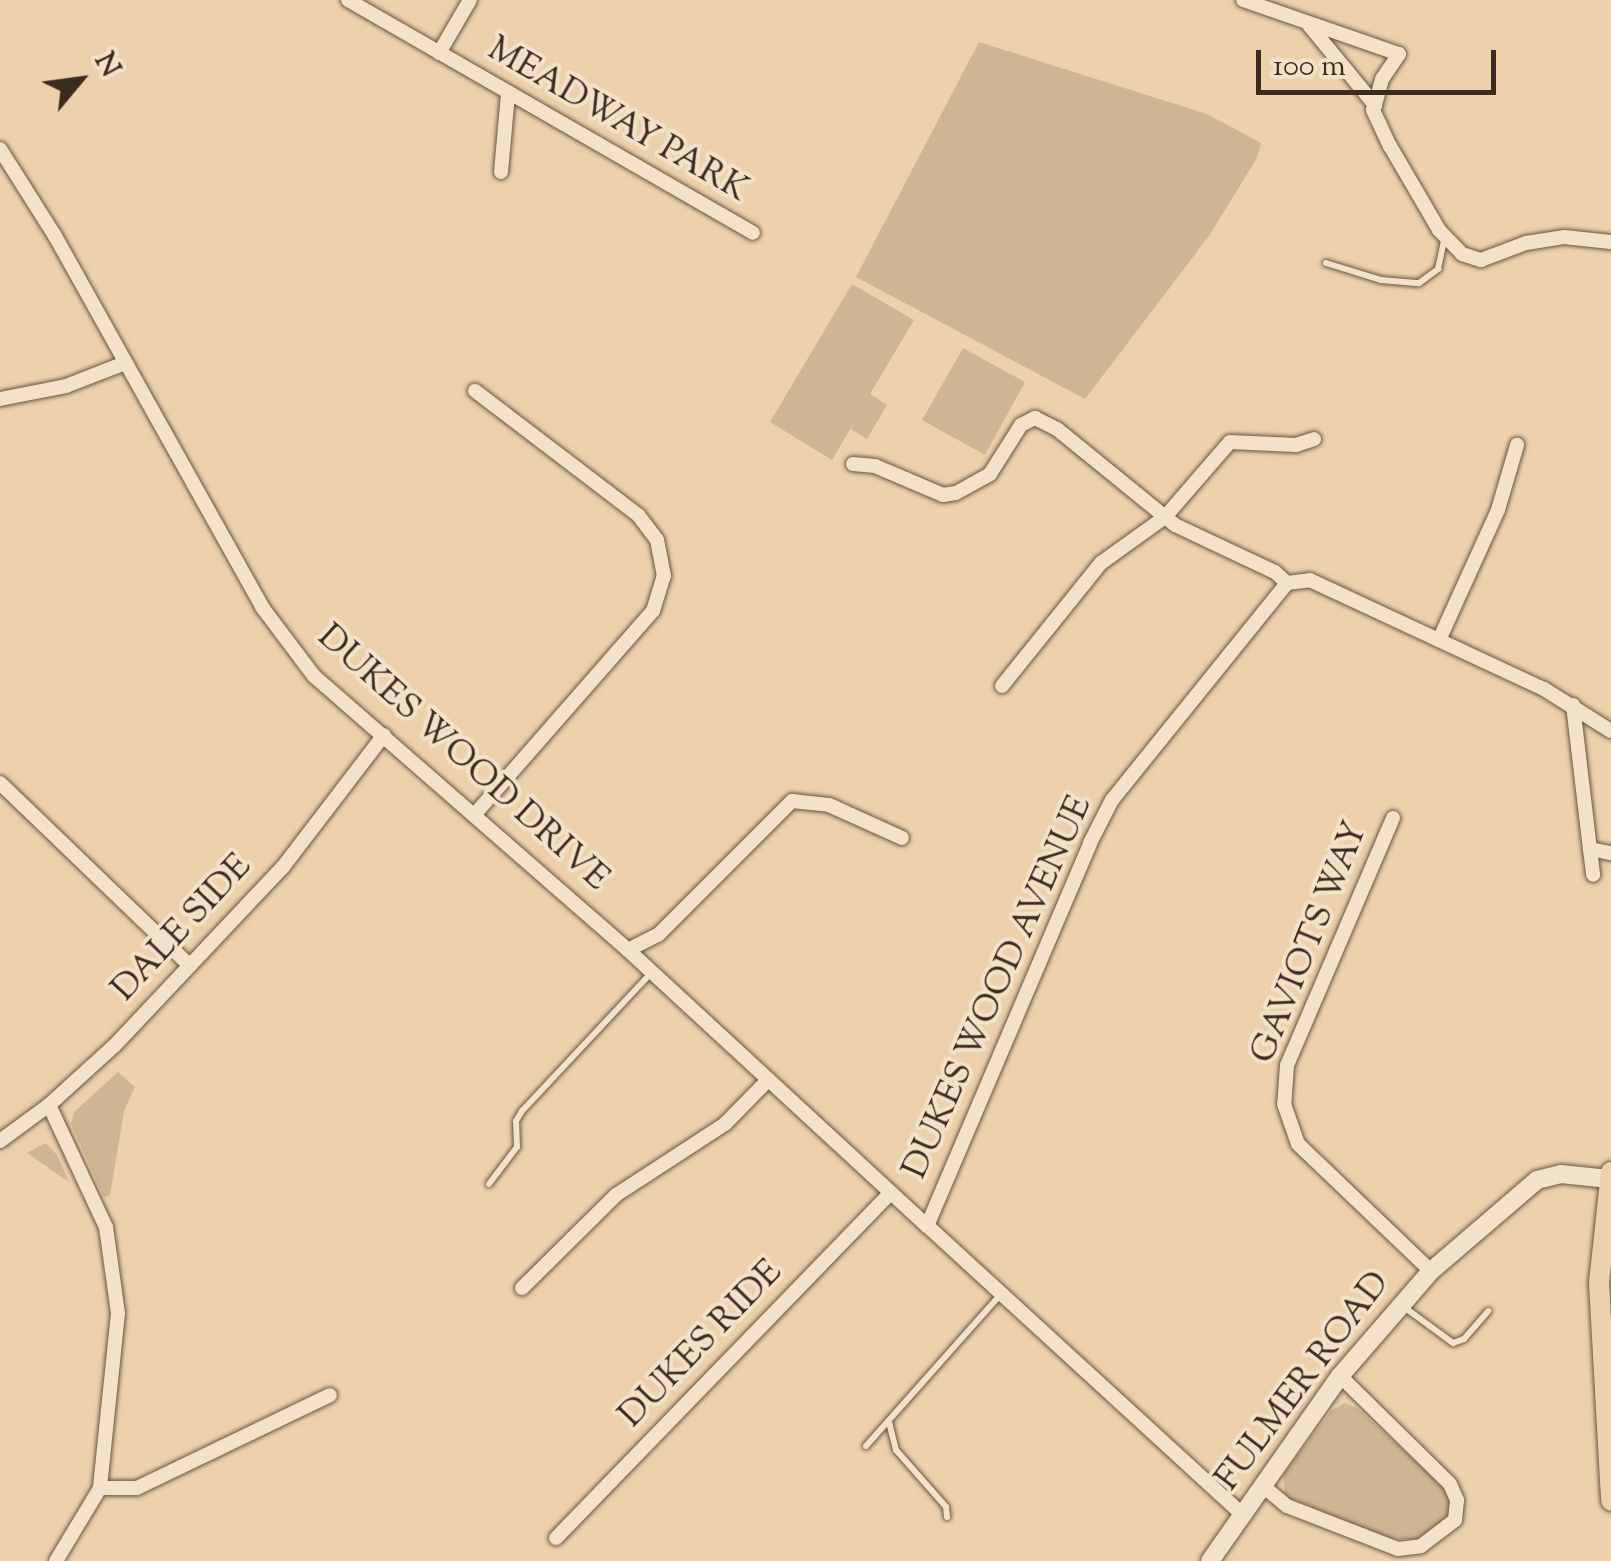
<!DOCTYPE html>
<style>
body{margin:0}
#map{position:relative;width:1611px;height:1561px;overflow:hidden;background:#ecd1ac;font-family:"Sorts Mill Goudy",serif}
div>[style]{position:absolute}
[style*='--x']{left:calc(var(--x)*1px);top:calc(var(--y)*1px);width:calc(var(--w)*1px);rotate:calc(var(--a)*1deg)}
.green>*{inset:0;background:#ceb594}
.roads{filter:drop-shadow(0 0 2px #685543) drop-shadow(0 0 2px #685543)}
.service>*{height:6px;margin:-3px;padding:0 3px;transform-origin:3px;border-radius:3px;background:#f3e1c9}
.minor>*{height:14px;margin:-7px;padding:0 7px;transform-origin:7px;border-radius:7px;background:#f3e1c9}
.tertiary>*{height:18px;margin:-9px;padding:0 9px;transform-origin:9px;border-radius:9px;background:#f3e1c9}
.primary>*{height:20px;margin:-10px;padding:0 10px;transform-origin:10px;border-radius:10px;background:#ecd1ac}
span{translate:-50% -50%;white-space:nowrap;text-align:center;line-height:1.15;-webkit-text-stroke:8px #f3e1c9;paint-order:stroke}
.street-label{font-size:35px;color:#3c2c20}
.north{position:absolute;left:30px;top:30px;width:100px;height:100px;-webkit-text-stroke:8px #f3e1c9;paint-order:stroke;rotate:61deg;font-size:28px;font-weight:700;line-height:40px;text-align:center;color:#3c2c20}
.north::after{content:'';display:block;margin:auto;width:35px;height:45px;background:#3c2c20;clip-path:polygon(50% 0,100% 100%,50% 72%,0 100%)}
.scale{position:absolute;left:1256px;top:50px;width:240px;height:45px;box-sizing:border-box;border:5px solid #3c2c20;border-top:0;padding-left:12px;font-size:30px;line-height:35px;white-space:nowrap;color:#3c2c20;-webkit-text-stroke:8px #f3e1c9;paint-order:stroke}
</style>
<div id="map">
<div class="green">
<div style="clip-path:polygon(979px 42px,1207px 114px,1261px 143px,1257px 158px,1209px 236px,1085px 399px,856px 277px)"></div>
<div style="clip-path:polygon(852px 284px,914px 320px,870px 394px,887px 405px,867px 439px,851px 429px,856px 419px,832px 460px,770px 422px)"></div>
<div style="clip-path:polygon(963px 348px,1025px 382px,985px 455px,922px 420px)"></div>
<div style="clip-path:polygon(118px 1072px,135px 1087px,124px 1111px,110px 1195px,104px 1197px,71px 1124px,74px 1112px)"></div>
<div style="clip-path:polygon(46px 1143px,57px 1155px,69px 1182px,27px 1153px)"></div>
<div style="clip-path:polygon(1345px 1403px,1357px 1408px,1447px 1490px,1452px 1506px,1446px 1523px,1421px 1540px,1384px 1538px,1285px 1496px,1283px 1475px,1332px 1410px)"></div>
</div>
<div class="roads">
<div class="service">
<div style="--x:1326;--y:263;--w:58;--a:17.2"></div>
<div style="--x:1381;--y:280;--w:38;--a:5"></div>
<div style="--x:1419;--y:283;--w:24;--a:-36"></div>
<div style="--x:1438;--y:269;--w:33;--a:-78"></div>
<div style="--x:489;--y:1184;--w:46;--a:-52.9"></div>
<div style="--x:517;--y:1147;--w:26;--a:-92"></div>
<div style="--x:516;--y:1121;--w:12;--a:-59"></div>
<div style="--x:522;--y:1111;--w:189;--a:-46.9"></div>
<div style="--x:1404;--y:1307;--w:61;--a:36.3"></div>
<div style="--x:1453;--y:1343;--w:12;--a:-20"></div>
<div style="--x:1464;--y:1339;--w:37;--a:-49"></div>
<div style="--x:889;--y:1422;--w:29;--a:76"></div>
<div style="--x:896;--y:1450;--w:76;--a:48.7"></div>
<div style="--x:946;--y:1507;--w:10;--a:84"></div>
<div style="--x:866;--y:1446;--w:202;--a:-48.4"></div>
</div>
<div class="minor">
<div style="--x:348;--y:0;--w:467;--a:29.9"></div>
<div style="--x:1243;--y:0;--w:165;--a:19.1"></div>
<div style="--x:1399;--y:54;--w:30;--a:124"></div>
<div style="--x:1382;--y:79;--w:27;--a:105"></div>
<div style="--x:1309;--y:25;--w:104;--a:50.5"></div>
<div style="--x:1375;--y:105;--w:5;--a:112"></div>
<div style="--x:1373;--y:110;--w:40;--a:65"></div>
<div style="--x:1390;--y:146;--w:97;--a:59.7"></div>
<div style="--x:1439;--y:230;--w:33;--a:46"></div>
<div style="--x:1462;--y:254;--w:20;--a:18"></div>
<div style="--x:1481;--y:260;--w:48;--a:-20.7"></div>
<div style="--x:1526;--y:243;--w:38;--a:-9"></div>
<div style="--x:1564;--y:237;--w:47;--a:6.1"></div>
<div style="--x:439;--y:53;--w:61;--a:-59.7"></div>
<div style="--x:0;--y:149;--w:103;--a:57.7"></div>
<div style="--x:55;--y:236;--w:425;--a:60.8"></div>
<div style="--x:262;--y:607;--w:86;--a:53"></div>
<div style="--x:314;--y:676;--w:417;--a:41.1"></div>
<div style="--x:628;--y:950;--w:407;--a:42.7"></div>
<div style="--x:501;--y:172;--w:78;--a:-84.9"></div>
<div style="--x:0;--y:399;--w:67;--a:-11.1"></div>
<div style="--x:66;--y:386;--w:63;--a:-21.3"></div>
<div style="--x:853;--y:464;--w:22;--a:5"></div>
<div style="--x:875;--y:466;--w:74;--a:23.1"></div>
<div style="--x:943;--y:495;--w:13;--a:-9"></div>
<div style="--x:956;--y:493;--w:39;--a:-29"></div>
<div style="--x:990;--y:474;--w:58;--a:-57.7"></div>
<div style="--x:1021;--y:425;--w:16;--a:-27"></div>
<div style="--x:1035;--y:418;--w:25;--a:27"></div>
<div style="--x:1057;--y:429;--w:152;--a:39.1"></div>
<div style="--x:1175;--y:525;--w:110;--a:25.2"></div>
<div style="--x:1275;--y:572;--w:16;--a:43"></div>
<div style="--x:1439;--y:640;--w:143;--a:-65.6"></div>
<div style="--x:1498;--y:510;--w:68;--a:-73.7"></div>
<div style="--x:1002;--y:686;--w:158;--a:-51.2"></div>
<div style="--x:1101;--y:563;--w:79;--a:-35.7"></div>
<div style="--x:1165;--y:517;--w:99;--a:-49.1"></div>
<div style="--x:1230;--y:442;--w:66;--a:2.6"></div>
<div style="--x:1296;--y:445;--w:19;--a:-18"></div>
<div style="--x:1573;--y:705;--w:145;--a:83.3"></div>
<div style="--x:1590;--y:849;--w:21;--a:11"></div>
<div style="--x:0;--y:783;--w:262;--a:43.9"></div>
<div style="--x:475;--y:814;--w:270;--a:-48.8"></div>
<div style="--x:653;--y:611;--w:37;--a:-73"></div>
<div style="--x:664;--y:576;--w:37;--a:-101"></div>
<div style="--x:657;--y:540;--w:31;--a:-127"></div>
<div style="--x:638;--y:515;--w:205;--a:-142.7"></div>
<div style="--x:1393;--y:818;--w:269;--a:113.2"></div>
<div style="--x:1287;--y:1065;--w:39;--a:94"></div>
<div style="--x:1284;--y:1104;--w:42;--a:70.7"></div>
<div style="--x:1298;--y:1144;--w:184;--a:43.7"></div>
<div style="--x:1590;--y:849;--w:26;--a:83"></div>
<div style="--x:628;--y:950;--w:34;--a:-27"></div>
<div style="--x:658;--y:935;--w:190;--a:-45"></div>
<div style="--x:792;--y:801;--w:37;--a:6"></div>
<div style="--x:829;--y:805;--w:80;--a:24.3"></div>
<div style="--x:49;--y:1105;--w:135;--a:65"></div>
<div style="--x:106;--y:1227;--w:87;--a:82.1"></div>
<div style="--x:118;--y:1313;--w:176;--a:95.9"></div>
<div style="--x:100;--y:1488;--w:85;--a:121.1"></div>
<div style="--x:0;--y:1141;--w:61;--a:-36.3"></div>
<div style="--x:49;--y:1105;--w:89;--a:-42.3"></div>
<div style="--x:115;--y:1045;--w:245;--a:-46.7"></div>
<div style="--x:283;--y:867;--w:166;--a:-52.6"></div>
<div style="--x:522;--y:1288;--w:132;--a:-44.7"></div>
<div style="--x:616;--y:1195;--w:130;--a:-33.1"></div>
<div style="--x:725;--y:1124;--w:62;--a:-45.7"></div>
<div style="--x:1263;--y:1486;--w:31;--a:40"></div>
<div style="--x:1287;--y:1506;--w:119;--a:21.2"></div>
<div style="--x:1398;--y:1549;--w:23;--a:-7"></div>
<div style="--x:1421;--y:1546;--w:43;--a:-37.4"></div>
<div style="--x:1455;--y:1520;--w:20;--a:-84"></div>
<div style="--x:1457;--y:1500;--w:17;--a:-114"></div>
<div style="--x:1450;--y:1484;--w:154;--a:-135.5"></div>
<div style="--x:100;--y:1488;--w:37;--a:0"></div>
<div style="--x:137;--y:1488;--w:214;--a:-25.7"></div>
<div style="--x:1244;--y:1516;--w:430;--a:-137.5"></div>
<div style="--x:927;--y:1226;--w:416;--a:-66.9"></div>
<div style="--x:1090;--y:843;--w:48;--a:-62.9"></div>
<div style="--x:1112;--y:800;--w:279;--a:-51.1"></div>
<div style="--x:1287;--y:583;--w:23;--a:-7"></div>
<div style="--x:1310;--y:580;--w:258;--a:25"></div>
<div style="--x:1544;--y:689;--w:79;--a:32.1"></div>
<div style="--x:556;--y:1538;--w:480;--a:-45.9"></div>
</div>
<div class="tertiary">
<div style="--x:1210;--y:1561;--w:226;--a:-54.9"></div>
<div style="--x:1340;--y:1376;--w:139;--a:-49.1"></div>
<div style="--x:1431;--y:1271;--w:140;--a:-40.6"></div>
<div style="--x:1537;--y:1180;--w:25;--a:-14"></div>
<div style="--x:1561;--y:1174;--w:48;--a:5.9"></div>
</div>
<div class="primary">
<div style="--x:1611;--y:1172;--w:112;--a:96.2"></div>
<div style="--x:1599;--y:1283;--w:218;--a:86.8"></div>
</div>
</div>
<div class="street-label">
<span style="left:617px;top:121px;rotate:30deg">MEADWAY PARK</span>
<span style="left:462px;top:759px;rotate:42deg">DUKES WOOD DRIVE</span>
<span style="left:183px;top:929px;rotate:-47deg">DALE SIDE</span>
<span style="left:1311px;top:943px;rotate:-68deg">GAVIOTS WAY</span>
<span style="left:999px;top:988px;rotate:-66deg">DUKES WOOD AVENUE</span>
<span style="left:702px;top:1345px;rotate:-46deg">DUKES RIDE</span>
<span style="left:1304px;top:1382px;rotate:-53deg">FULMER ROAD</span>
</div>
<div class="north">N</div>
<div class="scale">100 m</div>
</div>
